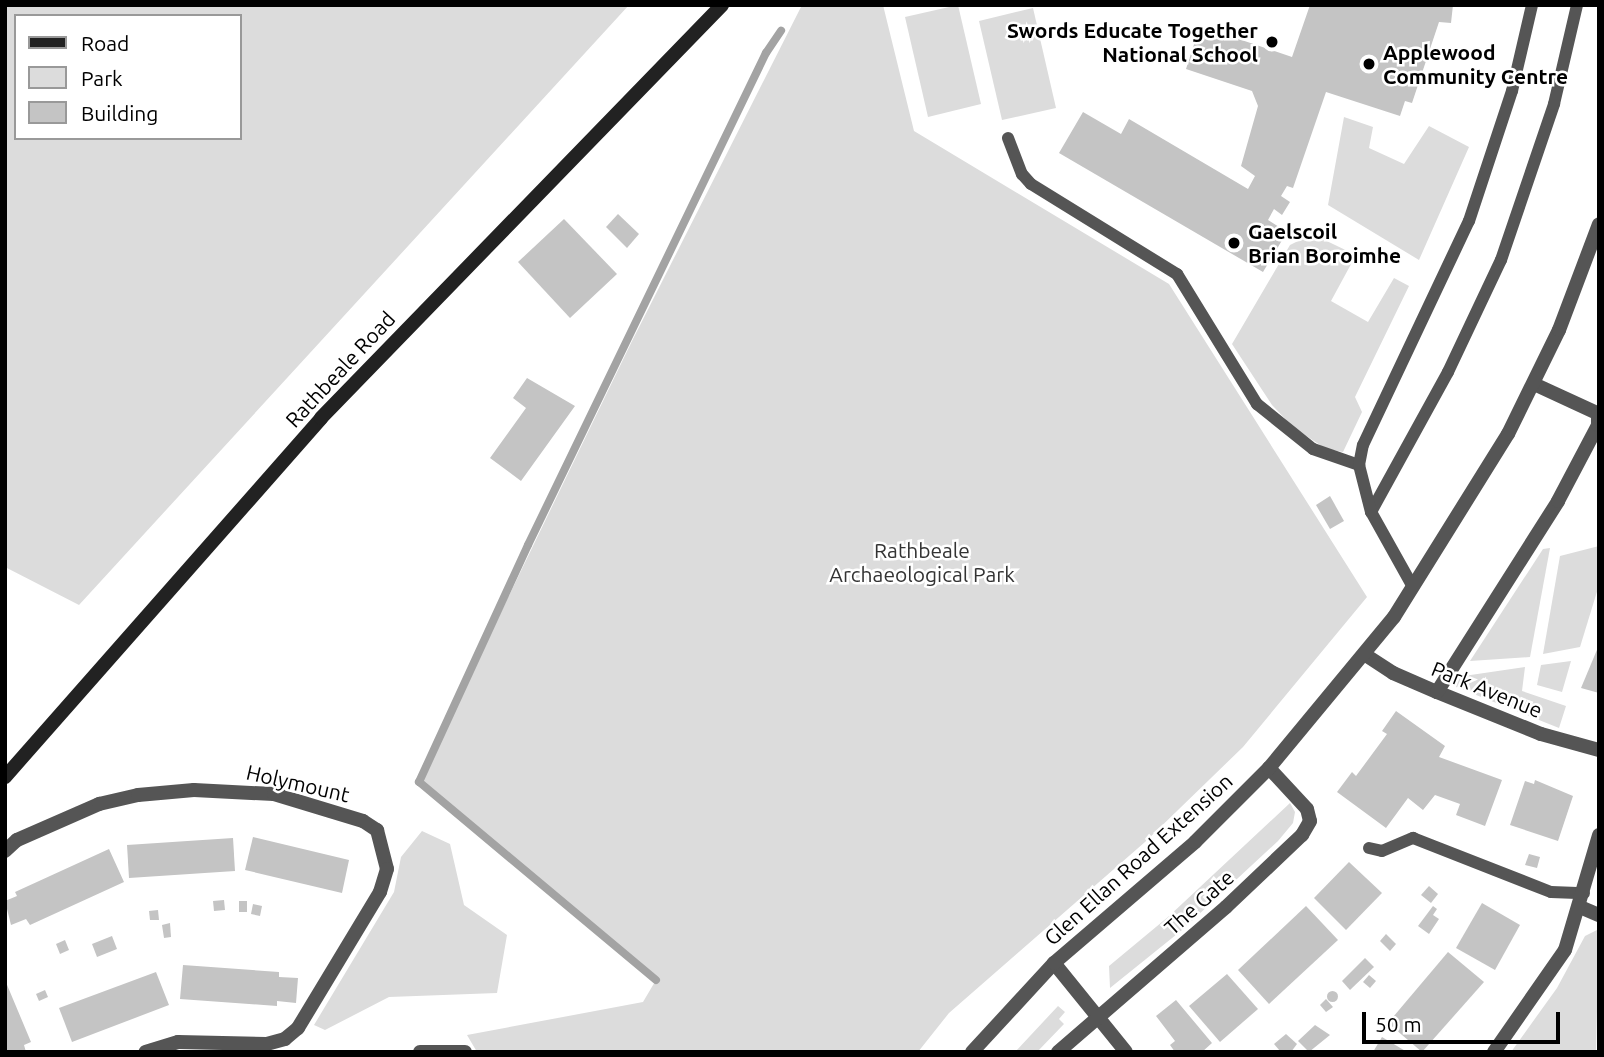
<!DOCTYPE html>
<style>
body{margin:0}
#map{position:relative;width:1604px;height:1057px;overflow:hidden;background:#fff;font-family:Ubuntu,sans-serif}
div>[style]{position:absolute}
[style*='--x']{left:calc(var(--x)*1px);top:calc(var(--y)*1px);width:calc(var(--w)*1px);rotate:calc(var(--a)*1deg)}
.green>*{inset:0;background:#dcdcdc}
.stream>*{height:8px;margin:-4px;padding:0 4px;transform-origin:4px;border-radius:4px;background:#a3a3a3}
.building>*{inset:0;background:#c4c4c4}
.round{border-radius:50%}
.service>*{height:12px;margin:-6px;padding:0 6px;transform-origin:6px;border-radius:6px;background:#555}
.minor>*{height:14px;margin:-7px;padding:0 7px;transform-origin:7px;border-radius:7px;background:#555}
.tertiary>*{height:14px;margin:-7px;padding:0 7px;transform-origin:7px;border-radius:7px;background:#555}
.secondary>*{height:14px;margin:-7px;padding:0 7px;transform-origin:7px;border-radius:7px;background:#222}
.dots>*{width:19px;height:19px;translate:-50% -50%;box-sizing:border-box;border:4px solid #fff;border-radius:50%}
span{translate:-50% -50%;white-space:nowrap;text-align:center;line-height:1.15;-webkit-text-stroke:5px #fff;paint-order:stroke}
.poi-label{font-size:21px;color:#000;font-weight:700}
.right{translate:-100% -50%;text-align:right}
.left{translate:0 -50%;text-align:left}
.street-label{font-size:21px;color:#000}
.park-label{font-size:21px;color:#333}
.frame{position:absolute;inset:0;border:7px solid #000;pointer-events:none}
.legend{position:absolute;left:14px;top:14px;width:228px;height:126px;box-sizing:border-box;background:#fff;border:2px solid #999;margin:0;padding:9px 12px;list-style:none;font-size:21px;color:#000}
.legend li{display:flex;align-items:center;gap:14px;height:35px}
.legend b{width:35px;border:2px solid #999}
.scale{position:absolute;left:1362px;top:1012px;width:198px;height:32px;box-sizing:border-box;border:4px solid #000;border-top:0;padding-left:9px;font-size:21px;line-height:24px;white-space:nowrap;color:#000;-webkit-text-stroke:5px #fff;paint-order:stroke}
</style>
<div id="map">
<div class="green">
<div style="clip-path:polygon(evenodd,5px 5px,629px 5px,79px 605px,5px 567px,5px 5px,16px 16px,240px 16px,240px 138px,16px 138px,16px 16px)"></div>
<div style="clip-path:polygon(802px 5px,883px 5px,914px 131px,1169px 284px,1367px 597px,1243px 747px,1145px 842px,949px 1013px,918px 1052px,477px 1052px,467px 1035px,643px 1002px,656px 980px,419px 782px,632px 341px)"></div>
<div style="clip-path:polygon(958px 5px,981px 104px,928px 117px,905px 17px)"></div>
<div style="clip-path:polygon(1033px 8px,1056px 108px,1002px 120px,979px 21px)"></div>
<div style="clip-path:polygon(1344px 117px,1373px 127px,1369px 148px,1404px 164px,1429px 126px,1469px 147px,1419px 260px,1328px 205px)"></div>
<div style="clip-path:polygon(1312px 234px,1356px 255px,1331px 301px,1368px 322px,1394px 278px,1409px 286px,1355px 397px,1362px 412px,1343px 452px,1326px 449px,1293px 427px,1272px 405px,1232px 344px,1290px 245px)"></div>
<div style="clip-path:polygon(1599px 546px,1599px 585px,1580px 647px,1543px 654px,1560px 556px)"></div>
<div style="clip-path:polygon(1550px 548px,1530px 657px,1470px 661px,1543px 549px)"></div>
<div style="clip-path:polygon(1571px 661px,1562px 692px,1537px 685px,1541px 665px)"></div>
<div style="clip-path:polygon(1525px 667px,1522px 691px,1566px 706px,1559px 728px,1456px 687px,1457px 677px)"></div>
<div style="clip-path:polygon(1290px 803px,1295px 812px,1293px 823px,1278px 841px,1182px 930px,1110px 988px,1109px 966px,1168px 917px)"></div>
<div style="clip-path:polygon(422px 831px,450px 844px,464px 905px,507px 935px,497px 993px,389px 997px,325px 1030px,314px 1025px,394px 892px,401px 857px)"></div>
<div style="clip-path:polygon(1599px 929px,1596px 1052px,1511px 1052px,1557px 988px,1585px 936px)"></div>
<div style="clip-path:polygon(1058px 1006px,1065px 1012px,1059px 1019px,1064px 1024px,1037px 1052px,1015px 1052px)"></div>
</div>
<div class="stream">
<div style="--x:656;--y:980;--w:309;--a:-140.1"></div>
<div style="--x:419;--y:782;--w:261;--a:-65.3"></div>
<div style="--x:528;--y:545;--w:547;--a:-64.19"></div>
<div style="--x:766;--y:53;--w:27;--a:-56"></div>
</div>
<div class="building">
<div style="clip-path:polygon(1310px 5px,1453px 5px,1451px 23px,1439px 22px,1412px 103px,1405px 101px,1400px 116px,1326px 92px,1293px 188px,1287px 186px,1281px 196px,1290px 202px,1282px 215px,1274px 209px,1268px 220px,1287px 232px,1263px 272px,1059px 153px,1083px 112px,1121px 134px,1129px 119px,1248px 189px,1255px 176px,1241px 166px,1258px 106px,1252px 91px,1186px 69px,1200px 26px,1292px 57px)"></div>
<div style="clip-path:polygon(618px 214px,639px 234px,627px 248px,606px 227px)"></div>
<div style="clip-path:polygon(564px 219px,617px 274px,570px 318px,518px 262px)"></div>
<div style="clip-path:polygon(527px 378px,575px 406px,521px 481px,490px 458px,526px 408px,513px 398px)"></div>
<div style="clip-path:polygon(1330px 496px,1344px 521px,1330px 529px,1316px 505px)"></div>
<div style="clip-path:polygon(1599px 645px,1599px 693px,1581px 688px)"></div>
<div style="clip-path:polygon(1396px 711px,1445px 746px,1439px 757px,1502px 780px,1485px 826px,1456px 815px,1460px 804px,1435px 795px,1423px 810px,1408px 798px,1386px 828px,1337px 792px,1352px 772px,1356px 776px,1387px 734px,1382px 731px)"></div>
<div style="clip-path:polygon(1535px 780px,1573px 796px,1558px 841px,1510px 825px,1525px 781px,1534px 784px)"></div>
<div style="clip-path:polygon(253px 837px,349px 860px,342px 893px,245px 870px)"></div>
<div style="clip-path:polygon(233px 838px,235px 871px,129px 878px,127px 845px)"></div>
<div style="clip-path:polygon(109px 849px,124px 882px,30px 925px,26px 919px,11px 925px,5px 901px,17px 896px,15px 892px)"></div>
<div style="clip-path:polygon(1529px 854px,1540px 857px,1537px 868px,1525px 865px)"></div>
<div style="clip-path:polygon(1349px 862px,1382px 893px,1346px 930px,1314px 898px)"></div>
<div style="clip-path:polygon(1429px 886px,1438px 894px,1431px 903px,1421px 895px)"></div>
<div style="clip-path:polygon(224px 900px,225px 910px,214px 911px,213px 901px)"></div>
<div style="clip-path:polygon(239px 901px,247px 901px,247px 912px,239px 912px)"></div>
<div style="clip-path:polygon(1482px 903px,1520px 925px,1495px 970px,1456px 948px)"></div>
<div style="clip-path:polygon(253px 904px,262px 906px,260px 916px,251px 914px)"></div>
<div style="clip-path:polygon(1306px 906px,1338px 940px,1269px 1004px,1238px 970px)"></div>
<div style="clip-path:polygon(1433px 906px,1437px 909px,1433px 915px,1439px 919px,1429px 934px,1418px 926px)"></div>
<div style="clip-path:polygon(158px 910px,159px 920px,150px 920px,149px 911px)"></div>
<div style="clip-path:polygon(170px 923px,171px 937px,164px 938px,162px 925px)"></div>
<div style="clip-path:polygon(1386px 934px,1396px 944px,1390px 951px,1380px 941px)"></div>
<div style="clip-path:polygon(112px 936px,117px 949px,97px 957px,92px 944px)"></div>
<div style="clip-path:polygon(65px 940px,69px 950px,60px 954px,56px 944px)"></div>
<div style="clip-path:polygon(1448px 952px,1484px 982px,1422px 1052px,1388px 1023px)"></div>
<div style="clip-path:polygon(1365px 958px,1374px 967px,1350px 990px,1342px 981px)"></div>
<div style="clip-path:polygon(183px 965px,279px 972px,279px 977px,298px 978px,296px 1003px,277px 1001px,277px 1006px,180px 999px)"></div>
<div style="clip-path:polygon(156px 972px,169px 1005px,72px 1042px,59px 1008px)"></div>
<div style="clip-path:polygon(1227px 974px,1258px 1009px,1220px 1042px,1189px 1006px)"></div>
<div style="clip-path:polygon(1369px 975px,1376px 981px,1370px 988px,1363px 982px)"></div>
<div style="clip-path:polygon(5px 980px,31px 1042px,24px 1045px,26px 1052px,5px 1052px)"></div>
<div style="clip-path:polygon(45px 990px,48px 997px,39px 1001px,36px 994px)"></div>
<div class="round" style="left:1326.5px;top:990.5px;width:11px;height:11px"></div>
<div style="clip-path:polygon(1326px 999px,1333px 1007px,1326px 1012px,1320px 1005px)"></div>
<div style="clip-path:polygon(1176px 1000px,1212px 1043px,1202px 1052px,1175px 1052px,1170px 1045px,1175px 1041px,1156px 1016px)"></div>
<div style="clip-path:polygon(1315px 1025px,1330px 1035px,1309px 1052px,1298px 1041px)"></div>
<div style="clip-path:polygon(1286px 1034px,1297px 1044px,1291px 1052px,1280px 1051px,1274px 1044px)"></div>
<div style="clip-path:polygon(1382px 1037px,1407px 1052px,1373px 1052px)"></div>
</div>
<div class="service">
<div style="--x:1008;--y:138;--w:39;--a:69"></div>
<div style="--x:1022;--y:174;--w:13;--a:48"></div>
<div style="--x:1031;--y:184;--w:172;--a:31.7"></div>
<div style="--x:1177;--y:274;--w:153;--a:58.4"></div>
<div style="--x:1257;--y:404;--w:72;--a:38.8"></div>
<div style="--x:1313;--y:449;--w:49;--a:19.2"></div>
<div style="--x:1371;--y:512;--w:160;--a:-61.2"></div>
<div style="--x:1448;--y:372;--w:124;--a:-64.7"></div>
<div style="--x:1501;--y:260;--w:165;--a:-71.2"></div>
<div style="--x:1554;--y:104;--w:102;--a:-76.9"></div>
<div style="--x:1413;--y:587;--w:86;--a:-119.2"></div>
<div style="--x:1371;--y:512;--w:49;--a:-104.3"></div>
<div style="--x:1359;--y:465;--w:20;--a:-79"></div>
<div style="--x:1363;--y:445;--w:248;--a:-64.7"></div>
<div style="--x:1469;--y:221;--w:137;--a:-71.7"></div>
<div style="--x:1512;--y:91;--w:88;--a:-76.9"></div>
<div style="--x:1369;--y:848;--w:13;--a:13"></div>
<div style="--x:1382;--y:851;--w:34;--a:-23"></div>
<div style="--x:1413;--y:838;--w:148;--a:21.4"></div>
<div style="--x:1551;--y:892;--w:33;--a:2"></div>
</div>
<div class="minor">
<div style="--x:1534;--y:384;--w:72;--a:24.8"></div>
<div style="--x:1364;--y:654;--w:35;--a:33"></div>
<div style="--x:1393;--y:673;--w:48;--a:23.4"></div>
<div style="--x:1437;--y:692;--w:112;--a:22"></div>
<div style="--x:1541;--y:734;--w:60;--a:15.4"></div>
<div style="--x:1437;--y:692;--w:226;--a:-57.6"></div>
<div style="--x:1558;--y:501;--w:86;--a:-62.2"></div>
<div style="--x:1598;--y:425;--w:11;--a:-90"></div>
<div style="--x:5;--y:851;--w:16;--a:-43"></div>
<div style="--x:17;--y:840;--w:90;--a:-23.7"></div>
<div style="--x:99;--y:804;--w:40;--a:-13"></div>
<div style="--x:138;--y:795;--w:56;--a:-5.1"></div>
<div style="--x:194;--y:790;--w:80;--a:2.9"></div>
<div style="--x:274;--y:794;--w:93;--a:16.9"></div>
<div style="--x:363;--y:821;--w:17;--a:33"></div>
<div style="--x:377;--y:830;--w:40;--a:75.6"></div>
<div style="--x:387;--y:869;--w:24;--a:107"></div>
<div style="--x:380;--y:892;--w:159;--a:121.1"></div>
<div style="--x:298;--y:1028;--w:17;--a:140"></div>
<div style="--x:285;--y:1039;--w:20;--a:165"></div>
<div style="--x:266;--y:1044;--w:88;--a:-178.7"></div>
<div style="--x:178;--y:1042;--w:34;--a:163"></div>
<div style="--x:1580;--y:907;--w:21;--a:23"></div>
<div style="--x:1054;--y:963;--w:114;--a:51"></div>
<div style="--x:420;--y:1052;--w:45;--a:0"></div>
<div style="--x:1058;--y:1052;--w:222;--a:-40.8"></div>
<div style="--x:1226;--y:907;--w:105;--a:-43.5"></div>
<div style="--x:1302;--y:835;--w:16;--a:-60"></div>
<div style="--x:1310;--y:821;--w:12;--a:-104"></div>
<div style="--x:1307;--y:809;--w:56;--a:-132.8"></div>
<div style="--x:1494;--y:1052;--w:124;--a:-55.2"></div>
<div style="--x:1565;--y:950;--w:120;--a:-73.5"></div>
</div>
<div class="tertiary">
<div style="--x:972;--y:1052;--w:121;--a:-47.3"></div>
<div style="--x:1054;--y:963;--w:186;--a:-40.6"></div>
<div style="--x:1195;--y:842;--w:105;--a:-45"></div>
<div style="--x:1269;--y:768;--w:196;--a:-50.4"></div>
<div style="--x:1394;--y:617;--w:216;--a:-58.1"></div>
<div style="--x:1508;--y:434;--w:116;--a:-63.9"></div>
<div style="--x:1559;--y:330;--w:113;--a:-69.3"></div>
</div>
<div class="secondary">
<div style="--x:5;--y:777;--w:478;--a:-48.6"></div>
<div style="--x:321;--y:418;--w:576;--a:-45.84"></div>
</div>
<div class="dots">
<div style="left:1272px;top:42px;background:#000"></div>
<div style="left:1369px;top:64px;background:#000"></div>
<div style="left:1234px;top:243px;background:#000"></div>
</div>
<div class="poi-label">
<span class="right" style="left:1258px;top:42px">Swords Educate Together<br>National School</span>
<span class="left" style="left:1383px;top:64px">Applewood<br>Community Centre</span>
<span class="left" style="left:1248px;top:243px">Gaelscoil<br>Brian Boroimhe</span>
</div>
<div class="street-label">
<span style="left:340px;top:369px;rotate:-47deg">Rathbeale Road</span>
<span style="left:1487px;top:689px;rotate:22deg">Park Avenue</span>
<span style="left:298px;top:783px;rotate:13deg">Holymount</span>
<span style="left:1138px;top:859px;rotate:-42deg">Glen Ellan Road Extension</span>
<span style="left:1199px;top:902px;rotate:-42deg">The Gate</span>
</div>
<div class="park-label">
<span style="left:922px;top:562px">Rathbeale<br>Archaeological Park</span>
</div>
<div class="frame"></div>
<ul class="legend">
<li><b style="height:9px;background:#222"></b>Road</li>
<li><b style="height:19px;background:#dcdcdc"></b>Park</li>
<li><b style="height:19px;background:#c4c4c4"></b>Building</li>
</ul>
<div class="scale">50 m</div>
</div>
